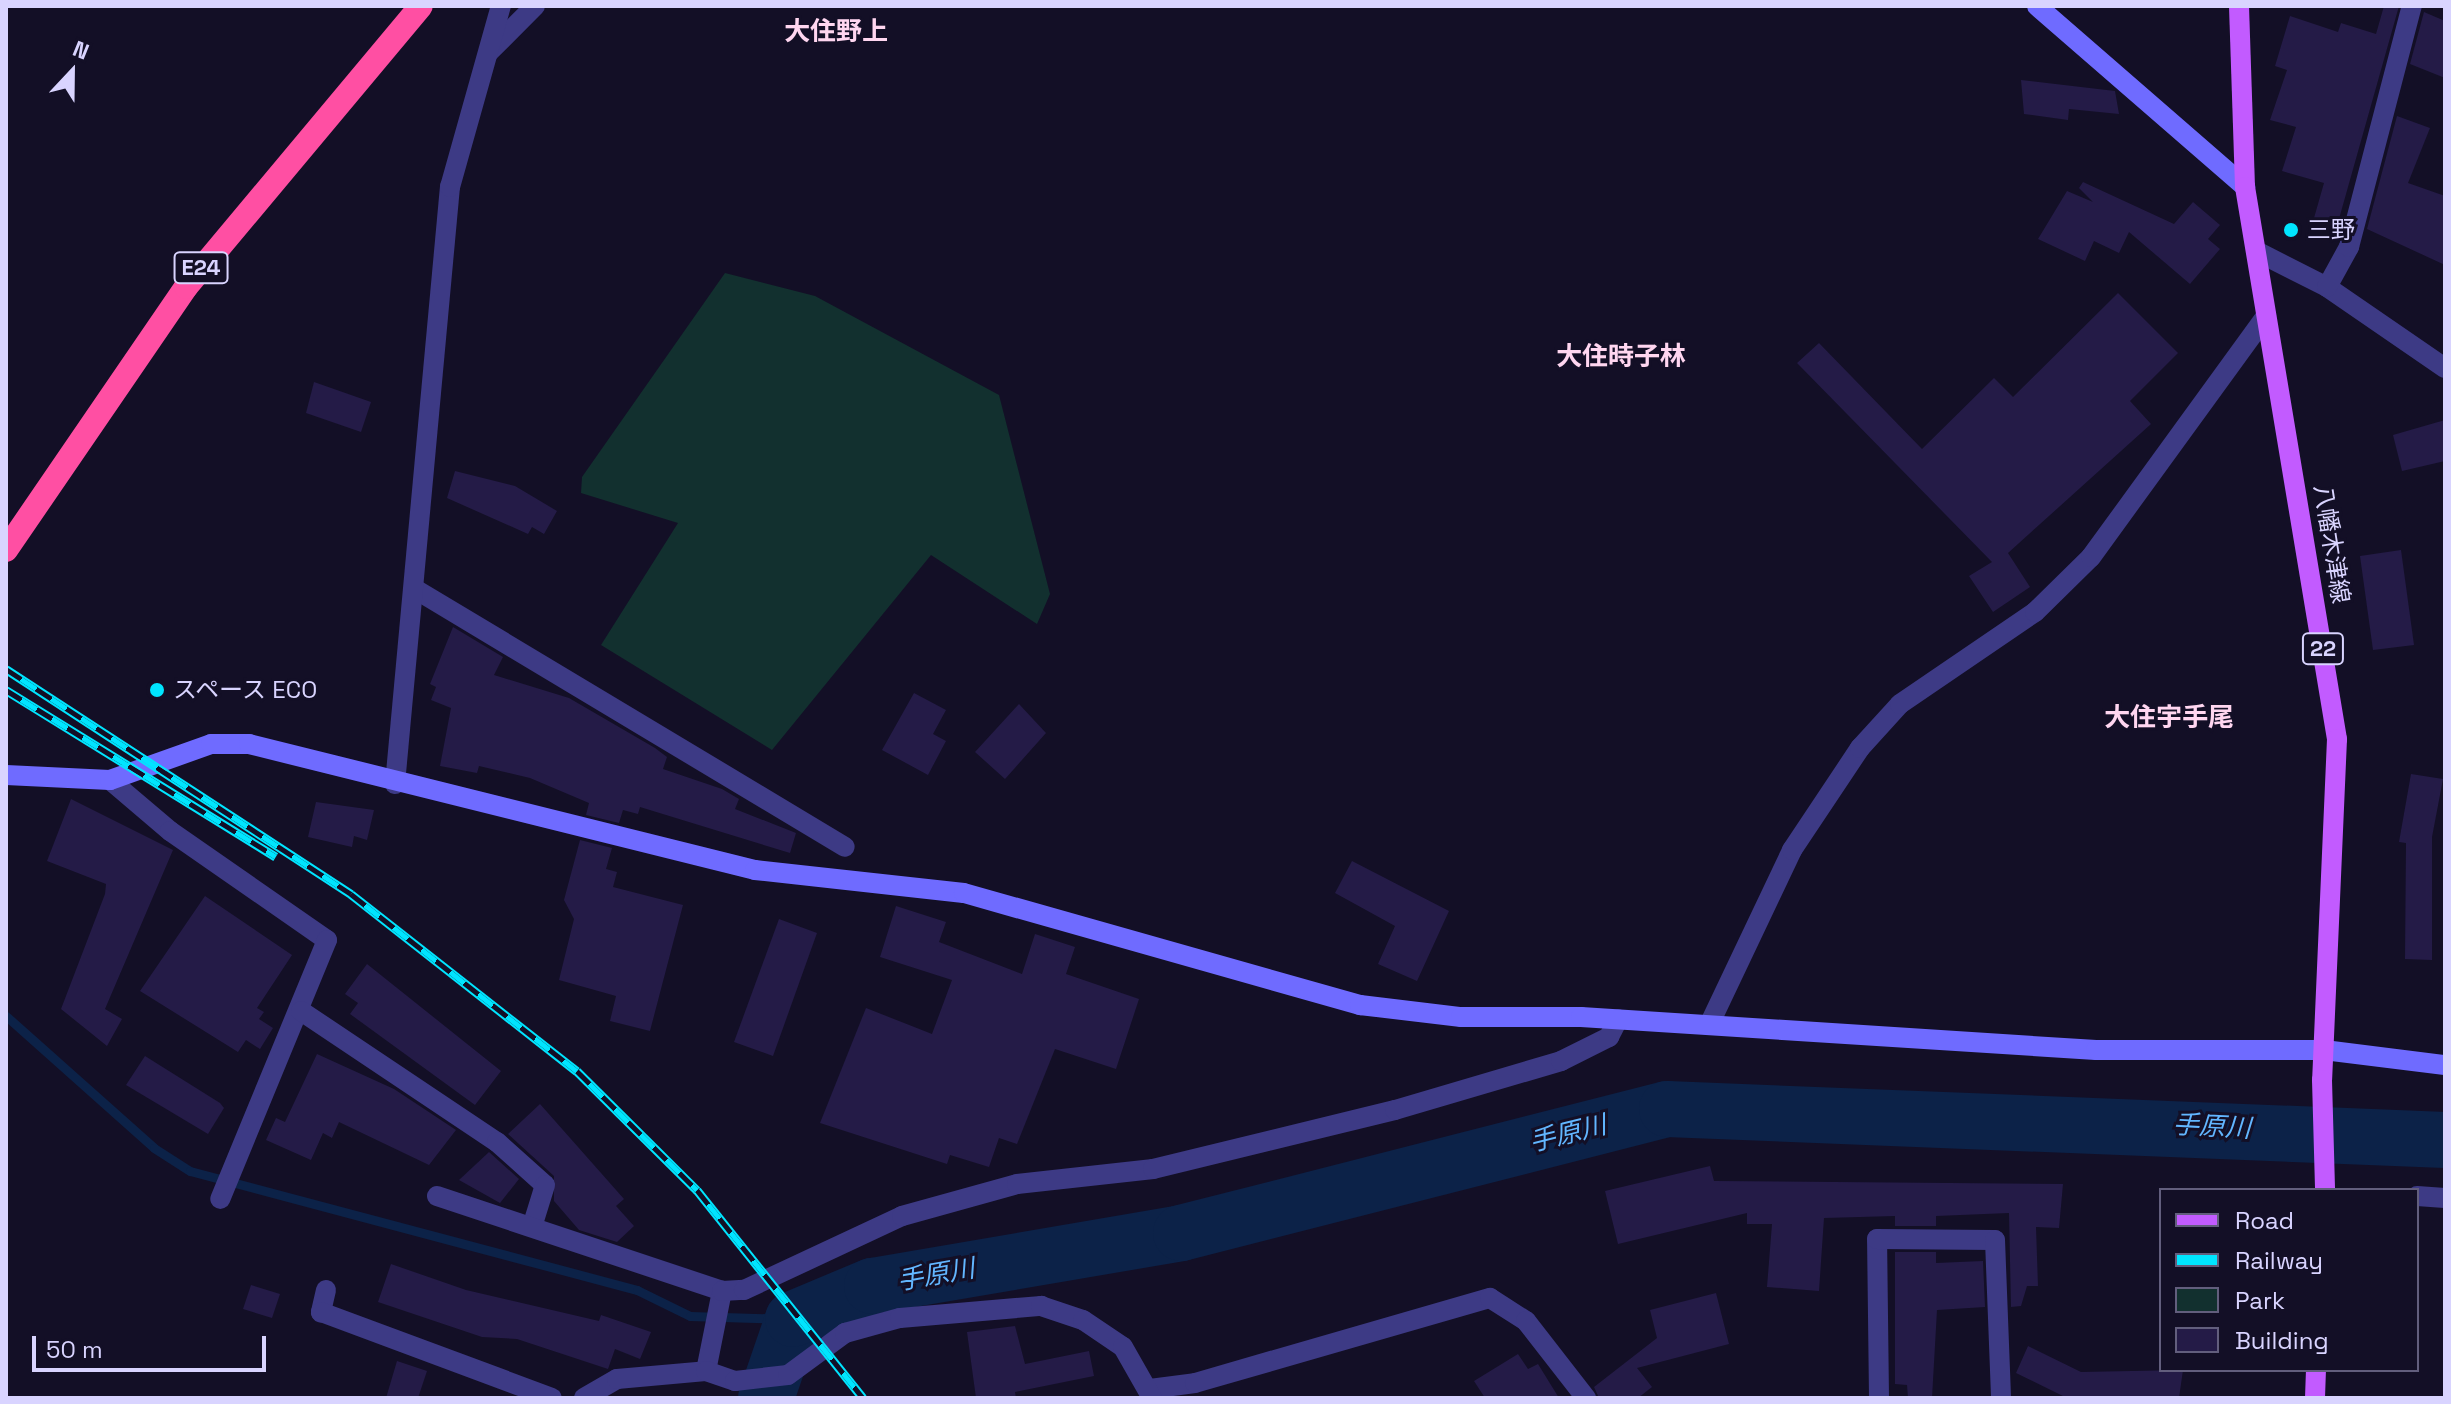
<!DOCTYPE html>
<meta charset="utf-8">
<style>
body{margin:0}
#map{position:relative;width:2451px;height:1404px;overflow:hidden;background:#130f26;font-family:"Space Grotesk","Noto Sans JP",sans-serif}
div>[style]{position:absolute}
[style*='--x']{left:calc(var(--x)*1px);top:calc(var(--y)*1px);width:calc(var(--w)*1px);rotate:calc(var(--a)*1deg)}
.green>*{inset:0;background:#12302f}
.stream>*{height:9px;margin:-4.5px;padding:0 4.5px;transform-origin:4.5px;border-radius:4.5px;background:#0c2248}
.river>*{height:56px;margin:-28px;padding:0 28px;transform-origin:28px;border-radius:28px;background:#0c2248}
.building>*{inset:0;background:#241b47}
.street>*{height:20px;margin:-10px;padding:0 10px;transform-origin:10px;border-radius:10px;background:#3d3a85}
.secondary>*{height:20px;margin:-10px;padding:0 10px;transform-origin:10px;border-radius:10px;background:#6f6bff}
.primary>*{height:20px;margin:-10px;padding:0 10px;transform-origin:10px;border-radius:10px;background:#c25bff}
.highway>*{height:24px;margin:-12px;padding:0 12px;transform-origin:12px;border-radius:12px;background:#ff4fa3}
.rail>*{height:9px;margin-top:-4.5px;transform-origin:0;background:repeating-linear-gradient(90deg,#130f26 0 18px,#00e5ff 0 36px);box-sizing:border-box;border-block:2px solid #00e5ff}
.dots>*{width:22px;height:22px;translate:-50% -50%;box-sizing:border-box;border:4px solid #130f26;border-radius:50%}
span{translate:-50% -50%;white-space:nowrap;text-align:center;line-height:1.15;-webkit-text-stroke:6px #130f26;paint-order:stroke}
.shield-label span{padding:2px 6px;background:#130f26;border:2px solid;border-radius:6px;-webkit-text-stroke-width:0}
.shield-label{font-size:22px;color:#d9d4ff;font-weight:700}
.poi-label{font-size:24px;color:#d9d4ff}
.left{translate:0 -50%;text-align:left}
.street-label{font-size:24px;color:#d9d4ff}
.neighbourhood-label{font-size:26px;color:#ffd6f0;font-weight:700}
.water-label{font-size:26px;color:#62b6ff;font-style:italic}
.frame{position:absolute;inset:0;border:8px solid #d9d4ff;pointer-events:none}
.legend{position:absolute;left:2159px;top:1188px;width:260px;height:184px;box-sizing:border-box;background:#130f26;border:2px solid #625e7d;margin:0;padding:10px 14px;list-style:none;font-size:24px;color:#d9d4ff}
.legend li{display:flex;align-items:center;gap:16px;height:40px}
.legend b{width:40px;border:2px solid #625e7d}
.north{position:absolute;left:32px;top:32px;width:80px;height:80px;-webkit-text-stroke:6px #130f26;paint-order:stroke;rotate:22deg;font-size:22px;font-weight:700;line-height:32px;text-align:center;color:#d9d4ff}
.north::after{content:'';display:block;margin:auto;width:28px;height:36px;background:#d9d4ff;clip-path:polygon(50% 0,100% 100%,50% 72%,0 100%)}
.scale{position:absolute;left:32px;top:1336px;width:234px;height:36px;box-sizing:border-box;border:4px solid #d9d4ff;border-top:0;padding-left:10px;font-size:24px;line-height:28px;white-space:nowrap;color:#d9d4ff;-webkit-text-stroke:6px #130f26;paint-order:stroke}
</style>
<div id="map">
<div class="green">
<div style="clip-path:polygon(725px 273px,815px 296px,999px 395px,1050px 594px,1037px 624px,931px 555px,772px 750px,601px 645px,678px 523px,581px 493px,582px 477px)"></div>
</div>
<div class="stream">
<div style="--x:6;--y:1016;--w:198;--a:41.7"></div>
<div style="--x:154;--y:1148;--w:43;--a:32.6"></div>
<div style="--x:190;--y:1171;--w:463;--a:14.9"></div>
<div style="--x:637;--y:1290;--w:59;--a:26.1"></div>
<div style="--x:690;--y:1316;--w:103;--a:1.7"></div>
</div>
<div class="river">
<div style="--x:766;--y:1398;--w:83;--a:-71.1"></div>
<div style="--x:793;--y:1319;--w:86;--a:-22.7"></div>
<div style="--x:872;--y:1286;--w:314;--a:-9.7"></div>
<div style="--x:1181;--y:1233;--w:502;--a:-14.31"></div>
<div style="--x:1667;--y:1109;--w:779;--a:2.28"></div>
</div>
<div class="building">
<div style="clip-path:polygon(2384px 6px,2399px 6px,2337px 226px,2314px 218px,2324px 183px,2282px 171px,2296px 127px,2270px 120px,2287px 70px,2275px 66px,2290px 16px,2338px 32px,2341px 23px,2376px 34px)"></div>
<div style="clip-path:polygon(2424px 12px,2445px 21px,2445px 78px,2410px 64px)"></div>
<div style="clip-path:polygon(2021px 80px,2115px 91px,2119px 114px,2069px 109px,2068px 120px,2024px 114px)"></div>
<div style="clip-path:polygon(2397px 116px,2430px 128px,2408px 183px,2445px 196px,2445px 265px,2367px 229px)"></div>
<div style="clip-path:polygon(2083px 182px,2174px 224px,2193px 202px,2220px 225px,2208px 239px,2220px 249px,2190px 284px,2129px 232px,2119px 253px,2094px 241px,2085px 261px,2038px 239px,2067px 191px,2093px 202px,2079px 188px)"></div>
<div style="clip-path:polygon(2118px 293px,2178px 353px,2130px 401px,2151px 424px,2008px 553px,2030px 587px,1993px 612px,1969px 576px,1992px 562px,1797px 363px,1819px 343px,1922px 449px,1994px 378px,2013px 397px)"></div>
<div style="clip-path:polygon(314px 382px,371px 402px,361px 432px,306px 413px)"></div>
<div style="clip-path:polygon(2445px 420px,2445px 461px,2402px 471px,2393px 435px)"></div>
<div style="clip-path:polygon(455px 471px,515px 486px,557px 511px,544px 534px,532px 527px,528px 534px,447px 498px)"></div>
<div style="clip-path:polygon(2401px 550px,2414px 645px,2373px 650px,2360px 556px)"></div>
<div style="clip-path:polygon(453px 627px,503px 657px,494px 675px,569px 698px,655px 748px,667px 757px,663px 769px,722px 789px,739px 799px,735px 809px,796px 833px,790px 853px,640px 807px,638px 814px,623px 810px,619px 823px,586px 815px,589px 803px,530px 778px,479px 766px,477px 773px,440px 766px,451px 708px,431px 700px,436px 687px,430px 684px)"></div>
<div style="clip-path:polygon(914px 693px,946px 710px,933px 734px,946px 741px,928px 775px,882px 750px)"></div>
<div style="clip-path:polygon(1019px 704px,1046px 733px,1005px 779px,975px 752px)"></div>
<div style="clip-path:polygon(2411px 774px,2443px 779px,2432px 837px,2432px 960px,2405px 959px,2406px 843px,2399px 842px)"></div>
<div style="clip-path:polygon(71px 799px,173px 850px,105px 1009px,122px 1019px,107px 1046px,61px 1009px,105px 894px,106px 884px,47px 861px)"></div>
<div style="clip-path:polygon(316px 802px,374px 810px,367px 840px,354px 836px,352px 847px,308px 837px)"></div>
<div style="clip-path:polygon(580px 840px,612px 848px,606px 869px,617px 872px,613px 887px,683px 905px,650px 1031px,610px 1021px,616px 996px,559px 980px,574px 919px,564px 900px)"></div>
<div style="clip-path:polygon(1352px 861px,1449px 911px,1417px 981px,1378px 964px,1395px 926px,1335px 893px)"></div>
<div style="clip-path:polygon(205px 896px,292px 955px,257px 1008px,264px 1012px,259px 1019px,273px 1028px,260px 1049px,246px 1040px,238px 1052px,140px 991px)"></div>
<div style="clip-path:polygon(896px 906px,946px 922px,939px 942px,1022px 974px,1035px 934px,1075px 947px,1066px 974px,1139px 999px,1116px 1069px,1055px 1049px,1017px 1144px,999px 1138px,989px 1167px,950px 1155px,947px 1164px,820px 1123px,866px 1008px,932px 1034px,952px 980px,880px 957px)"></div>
<div style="clip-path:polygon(779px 919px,817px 933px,773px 1056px,734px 1042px)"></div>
<div style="clip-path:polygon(367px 964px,501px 1071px,475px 1105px,350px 1014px,358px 1003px,345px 994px)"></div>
<div style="clip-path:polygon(317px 1054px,394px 1089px,456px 1130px,429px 1165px,339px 1122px,332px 1138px,323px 1133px,311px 1160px,266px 1140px,276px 1118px,285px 1122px)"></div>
<div style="clip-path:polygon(145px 1056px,220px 1103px,224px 1108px,208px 1134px,126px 1085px)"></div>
<div style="clip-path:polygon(540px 1104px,624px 1199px,616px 1206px,634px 1226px,617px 1242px,579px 1230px,554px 1201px,554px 1176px,508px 1134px)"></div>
<div style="clip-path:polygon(489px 1152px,519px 1179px,500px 1203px,459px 1180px)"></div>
<div style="clip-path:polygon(1710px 1166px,1714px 1181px,2063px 1184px,2059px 1228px,2036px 1227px,2038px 1286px,2027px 1286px,2021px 1306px,2011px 1307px,2009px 1213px,1936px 1216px,1936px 1226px,1895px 1226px,1895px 1216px,1824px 1218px,1819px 1291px,1767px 1287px,1772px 1224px,1747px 1224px,1747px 1213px,1618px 1244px,1605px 1191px)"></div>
<div style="clip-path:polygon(1895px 1252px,1936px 1252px,1936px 1263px,1983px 1261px,1985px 1307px,1937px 1310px,1932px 1398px,1908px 1398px,1907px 1385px,1895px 1384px)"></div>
<div style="clip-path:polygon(391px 1264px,466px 1290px,599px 1321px,601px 1315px,651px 1332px,640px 1359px,615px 1349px,608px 1369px,517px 1339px,482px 1337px,378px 1302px)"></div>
<div style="clip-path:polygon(251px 1285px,280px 1294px,272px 1318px,243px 1309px)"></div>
<div style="clip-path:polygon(1716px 1293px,1729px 1344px,1637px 1368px,1652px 1387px,1638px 1398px,1599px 1398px,1594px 1387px,1657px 1338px,1650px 1310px)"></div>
<div style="clip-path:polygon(1015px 1326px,1025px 1364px,1089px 1351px,1094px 1376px,1015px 1392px,1016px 1398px,976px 1398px,967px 1332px)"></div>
<div style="clip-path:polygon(2028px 1346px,2081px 1372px,2183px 1370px,2179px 1398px,2067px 1398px,2016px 1373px)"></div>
<div style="clip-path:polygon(1518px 1354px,1528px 1369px,1538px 1364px,1559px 1398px,1485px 1398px,1474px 1381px)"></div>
<div style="clip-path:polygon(397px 1361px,427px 1371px,418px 1398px,386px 1398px)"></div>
</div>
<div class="street">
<div style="--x:489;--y:52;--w:65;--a:-45"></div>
<div style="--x:2260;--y:253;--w:75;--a:26.9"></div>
<div style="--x:2327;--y:287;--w:143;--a:34.5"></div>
<div style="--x:2327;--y:287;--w:46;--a:-61.2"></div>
<div style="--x:2349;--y:247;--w:249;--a:-75.4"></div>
<div style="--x:415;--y:589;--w:501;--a:30.96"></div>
<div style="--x:110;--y:780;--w:79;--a:40.4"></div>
<div style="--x:170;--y:831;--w:191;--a:34.8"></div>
<div style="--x:327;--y:940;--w:280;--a:112.4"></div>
<div style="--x:395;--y:784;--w:600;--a:-84.74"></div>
<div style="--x:450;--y:187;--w:188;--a:-74.3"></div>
<div style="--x:301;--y:1011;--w:236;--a:33.8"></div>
<div style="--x:497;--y:1142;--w:64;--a:41.9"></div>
<div style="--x:545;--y:1185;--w:44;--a:107.2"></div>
<div style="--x:1709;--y:1025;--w:194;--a:-64.6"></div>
<div style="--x:1792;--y:850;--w:123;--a:-56.3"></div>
<div style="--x:1860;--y:748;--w:59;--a:-47.7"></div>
<div style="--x:1900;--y:704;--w:163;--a:-34.3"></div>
<div style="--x:2035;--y:612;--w:78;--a:-44.5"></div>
<div style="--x:2091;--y:557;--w:298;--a:-54"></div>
<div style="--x:437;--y:1196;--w:300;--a:18.4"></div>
<div style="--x:2417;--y:1196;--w:28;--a:4"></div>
<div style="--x:326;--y:1290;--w:23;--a:103"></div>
<div style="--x:321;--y:1312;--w:246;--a:20.4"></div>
<div style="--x:706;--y:1371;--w:82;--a:-78.7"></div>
<div style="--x:722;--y:1291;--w:22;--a:-3"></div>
<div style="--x:744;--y:1290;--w:174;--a:-25.1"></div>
<div style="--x:902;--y:1216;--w:119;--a:-15.5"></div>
<div style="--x:1017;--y:1184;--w:137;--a:-6.3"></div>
<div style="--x:1153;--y:1169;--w:249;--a:-13.7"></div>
<div style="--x:1395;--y:1110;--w:173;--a:-16.4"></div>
<div style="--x:1561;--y:1061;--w:54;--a:-26.6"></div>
<div style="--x:1609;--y:1037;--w:20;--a:-63"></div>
<div style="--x:1150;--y:1389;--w:45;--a:-7.6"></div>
<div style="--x:1195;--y:1383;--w:307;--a:-16.1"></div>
<div style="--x:1490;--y:1298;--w:43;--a:32.6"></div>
<div style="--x:1526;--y:1321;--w:98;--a:52.1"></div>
<div style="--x:584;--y:1398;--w:38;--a:-30"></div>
<div style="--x:617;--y:1379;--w:89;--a:-5.1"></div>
<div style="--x:706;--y:1371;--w:31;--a:19"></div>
<div style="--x:735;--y:1381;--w:53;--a:-6.5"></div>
<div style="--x:788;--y:1375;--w:71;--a:-36.4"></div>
<div style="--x:845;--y:1333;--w:57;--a:-15.3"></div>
<div style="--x:900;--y:1318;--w:142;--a:-4.9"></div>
<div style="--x:1041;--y:1306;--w:44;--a:18.4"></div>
<div style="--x:1083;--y:1320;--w:48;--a:34"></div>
<div style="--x:1123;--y:1347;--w:59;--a:60.4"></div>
<div style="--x:1879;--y:1398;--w:159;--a:-90.7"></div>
<div style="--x:1877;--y:1239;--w:118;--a:0.5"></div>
<div style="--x:1995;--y:1240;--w:158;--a:87.8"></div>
</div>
<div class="secondary">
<div style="--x:2037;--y:6;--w:276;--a:41"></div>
<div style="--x:6;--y:775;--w:104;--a:2.8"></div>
<div style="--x:110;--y:780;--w:107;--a:-19.6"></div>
<div style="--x:211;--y:744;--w:38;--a:0"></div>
<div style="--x:249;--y:744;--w:521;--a:13.98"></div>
<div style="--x:755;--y:870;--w:210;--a:6.3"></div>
<div style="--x:964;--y:893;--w:412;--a:15.8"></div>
<div style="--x:1360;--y:1005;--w:102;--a:6.8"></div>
<div style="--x:1461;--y:1017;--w:120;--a:0"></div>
<div style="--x:1581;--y:1017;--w:516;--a:3.67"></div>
<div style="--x:2096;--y:1050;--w:228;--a:0"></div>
<div style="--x:2324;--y:1050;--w:122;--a:7.1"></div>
</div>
<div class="primary">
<div style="--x:2239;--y:6;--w:181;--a:88.1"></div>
<div style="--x:2245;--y:187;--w:560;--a:80.54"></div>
<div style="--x:2337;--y:739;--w:341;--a:92.5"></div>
<div style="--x:2322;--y:1080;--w:110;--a:88.4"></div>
<div style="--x:2315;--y:1398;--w:28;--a:-88"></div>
</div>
<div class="highway">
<div style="--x:6;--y:550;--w:319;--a:-55.6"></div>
<div style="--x:186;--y:287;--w:366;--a:-50.1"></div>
</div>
<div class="rail">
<div style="--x:6;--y:669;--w:412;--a:33.1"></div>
<div style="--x:351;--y:894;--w:287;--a:38.1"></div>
<div style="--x:577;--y:1071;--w:169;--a:44.8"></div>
<div style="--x:697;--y:1190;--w:266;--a:51.4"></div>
<div style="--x:6;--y:690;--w:317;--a:31.7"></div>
</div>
<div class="dots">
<div style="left:2291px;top:230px;background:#00e5ff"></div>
<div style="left:157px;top:690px;background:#00e5ff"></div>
</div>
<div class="shield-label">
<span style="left:201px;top:268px">E24</span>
<span style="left:2323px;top:649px">22</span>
</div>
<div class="poi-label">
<span class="left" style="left:2307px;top:230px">三野</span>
<span class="left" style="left:173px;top:690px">スペース ECO</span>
</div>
<div class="street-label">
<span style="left:2332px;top:544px;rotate:81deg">八幡木津線</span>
</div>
<div class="neighbourhood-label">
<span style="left:836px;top:32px">大住野上</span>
<span style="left:1621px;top:357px">大住時子林</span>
<span style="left:2169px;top:718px">大住宇手尾</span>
</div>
<div class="water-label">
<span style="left:2212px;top:1127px;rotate:3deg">手原川</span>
<span style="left:1568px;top:1134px;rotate:-14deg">手原川</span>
<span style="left:936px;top:1275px;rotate:-10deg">手原川</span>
</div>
<div class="frame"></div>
<ul class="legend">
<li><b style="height:10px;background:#c25bff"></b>Road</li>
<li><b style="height:10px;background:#00e5ff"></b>Railway</li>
<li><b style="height:22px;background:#12302f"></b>Park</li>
<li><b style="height:22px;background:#241b47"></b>Building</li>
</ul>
<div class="north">N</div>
<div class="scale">50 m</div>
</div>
